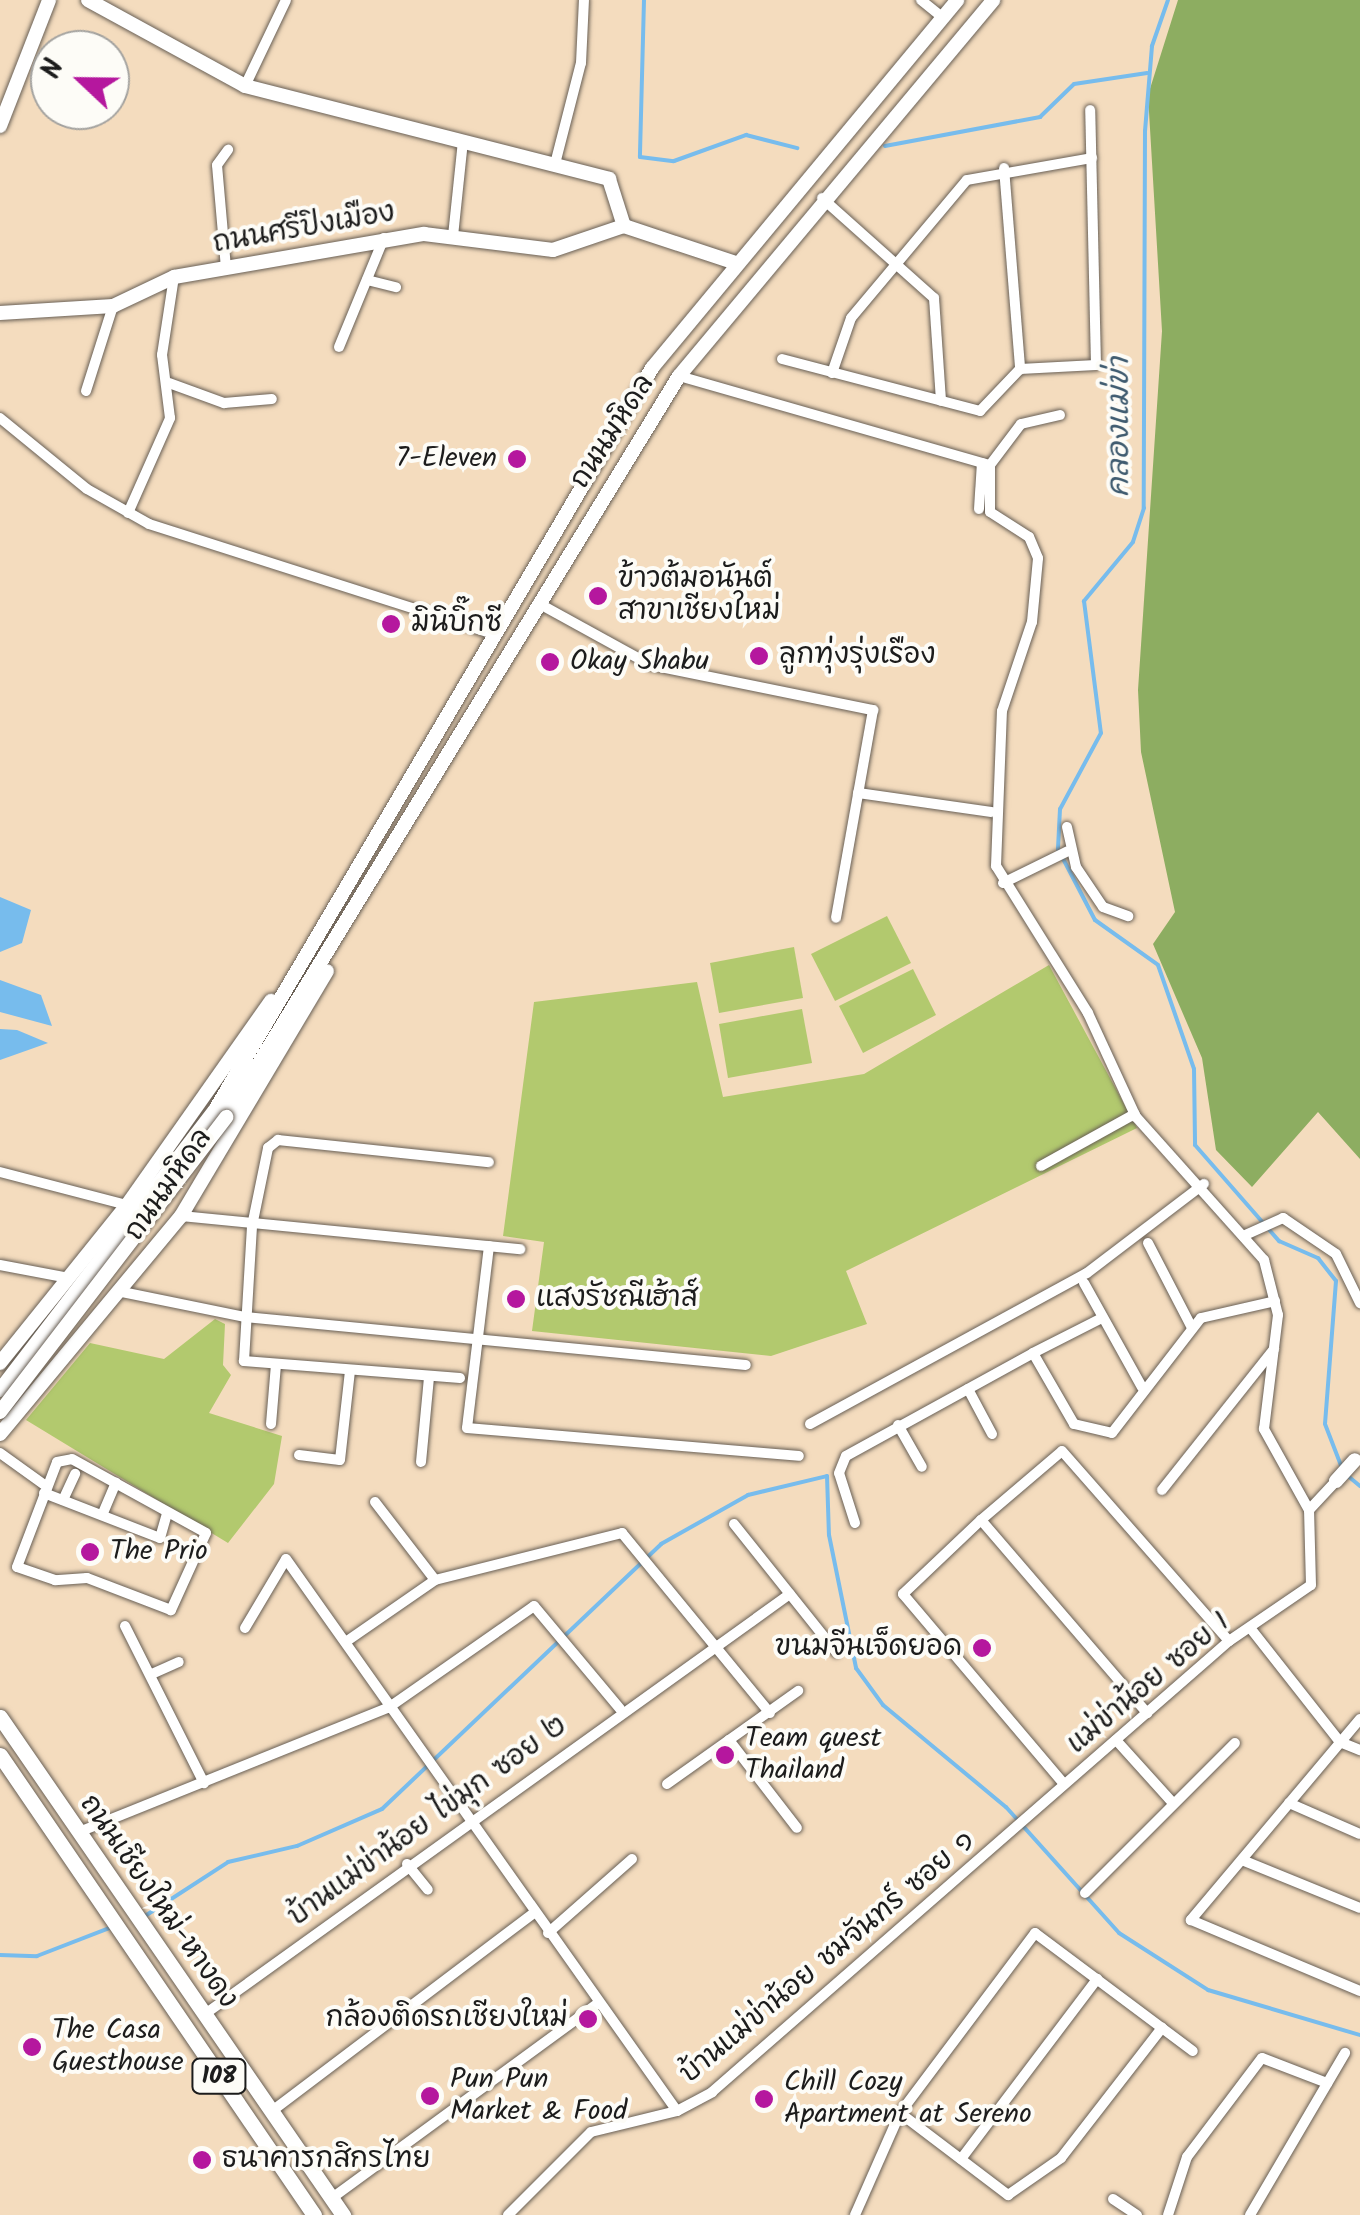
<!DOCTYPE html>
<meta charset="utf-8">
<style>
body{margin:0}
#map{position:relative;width:1360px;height:2215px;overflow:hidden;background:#f4dcbe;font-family:Kalam,"Playpen Sans Thai",sans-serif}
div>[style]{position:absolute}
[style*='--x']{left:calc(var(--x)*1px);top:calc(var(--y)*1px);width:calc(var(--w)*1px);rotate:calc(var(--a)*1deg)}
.green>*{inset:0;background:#b2c96e}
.forest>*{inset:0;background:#8dad61}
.water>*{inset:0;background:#77bced}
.stream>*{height:4px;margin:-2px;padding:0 2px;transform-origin:2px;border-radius:2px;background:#77bced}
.roads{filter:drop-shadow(0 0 2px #685f55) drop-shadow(0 0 2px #685f55)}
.street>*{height:10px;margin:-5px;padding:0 5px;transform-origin:5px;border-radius:5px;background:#fff}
.secondary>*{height:14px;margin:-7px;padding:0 7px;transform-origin:7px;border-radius:7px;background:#fff}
.primary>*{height:15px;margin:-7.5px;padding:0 7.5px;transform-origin:7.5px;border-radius:7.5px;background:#fff}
.bridges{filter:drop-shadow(0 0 2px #685f55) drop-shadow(0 0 2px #685f55)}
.secondary-bridge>*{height:14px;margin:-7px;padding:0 7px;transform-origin:7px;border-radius:7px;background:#fff}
.dots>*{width:28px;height:28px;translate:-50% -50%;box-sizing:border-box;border:5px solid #fdfcf7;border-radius:50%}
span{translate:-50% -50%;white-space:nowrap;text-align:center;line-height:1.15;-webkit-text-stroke:8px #fdfcf7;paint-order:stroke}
.shield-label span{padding:2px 8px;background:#fdfcf7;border:2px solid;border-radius:8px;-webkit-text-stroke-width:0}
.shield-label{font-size:25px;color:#1c1c1c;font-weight:700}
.street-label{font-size:28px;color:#1c1c1c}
.poi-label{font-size:28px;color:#1c1c1c}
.right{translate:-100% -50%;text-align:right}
.left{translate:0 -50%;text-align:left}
.water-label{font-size:30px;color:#405c70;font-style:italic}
.north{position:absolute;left:30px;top:30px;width:100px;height:100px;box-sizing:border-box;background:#fdfcf7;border:2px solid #a3a29f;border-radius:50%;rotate:292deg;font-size:28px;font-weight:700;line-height:40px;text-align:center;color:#1c1c1c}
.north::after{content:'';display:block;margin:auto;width:35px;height:45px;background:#b5179e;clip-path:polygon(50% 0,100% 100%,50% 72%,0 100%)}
</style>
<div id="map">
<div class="green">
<div style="clip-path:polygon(887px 916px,911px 963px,835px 1001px,811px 954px)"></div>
<div style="clip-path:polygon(794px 947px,803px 998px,719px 1013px,710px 963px)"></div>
<div style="clip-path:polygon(1049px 965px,1137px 1128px,846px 1271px,867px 1324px,771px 1356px,532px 1331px,544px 1242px,503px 1236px,534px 1002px,697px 982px,723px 1097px,864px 1074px)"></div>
<div style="clip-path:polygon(913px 969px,936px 1015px,863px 1053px,839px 1006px)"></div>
<div style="clip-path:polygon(802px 1009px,812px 1063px,728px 1078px,719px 1024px)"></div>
<div style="clip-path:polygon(215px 1319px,225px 1324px,223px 1365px,231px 1375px,209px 1413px,282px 1436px,274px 1484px,228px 1543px,26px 1420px,90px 1343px,164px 1359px)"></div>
</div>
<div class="forest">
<div style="clip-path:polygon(1178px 0,1360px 0,1360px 1159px,1318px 1112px,1252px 1187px,1216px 1150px,1202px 1058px,1153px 944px,1175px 912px,1141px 752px,1138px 690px,1162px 331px,1148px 95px)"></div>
</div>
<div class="water">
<div style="clip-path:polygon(0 897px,31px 910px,22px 943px,0 952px)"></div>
<div style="clip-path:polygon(0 980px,41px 995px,52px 1026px,0 1012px)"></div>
<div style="clip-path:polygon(0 1029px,17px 1030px,48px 1043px,0 1060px)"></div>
</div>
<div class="stream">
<div style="--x:644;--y:0;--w:157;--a:91.5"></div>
<div style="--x:640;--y:157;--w:34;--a:7"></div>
<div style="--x:674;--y:161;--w:77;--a:-19.9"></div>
<div style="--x:746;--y:135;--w:53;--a:14.3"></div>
<div style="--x:1168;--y:0;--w:49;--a:109.2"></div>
<div style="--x:1152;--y:46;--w:85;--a:94.7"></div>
<div style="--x:1145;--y:131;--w:377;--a:90.2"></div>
<div style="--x:1144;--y:508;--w:36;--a:108"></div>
<div style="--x:1133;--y:542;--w:77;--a:129.7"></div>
<div style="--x:1084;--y:601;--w:133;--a:82.7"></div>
<div style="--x:1101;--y:733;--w:86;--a:118.3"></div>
<div style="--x:1060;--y:809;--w:40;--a:92.9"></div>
<div style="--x:1058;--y:849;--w:80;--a:62.5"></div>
<div style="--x:1095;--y:920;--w:77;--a:35.5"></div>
<div style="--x:1158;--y:965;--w:110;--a:70.9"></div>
<div style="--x:1194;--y:1069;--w:76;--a:89.2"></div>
<div style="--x:1195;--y:1145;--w:128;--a:48.8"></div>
<div style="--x:1279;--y:1241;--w:43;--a:23.6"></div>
<div style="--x:1318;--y:1258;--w:29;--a:52"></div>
<div style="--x:1336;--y:1281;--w:143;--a:94.4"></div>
<div style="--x:1325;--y:1424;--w:47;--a:68.9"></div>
<div style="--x:885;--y:146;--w:158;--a:-10.6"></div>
<div style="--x:1040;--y:117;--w:47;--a:-44.1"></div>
<div style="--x:1074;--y:84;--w:74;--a:-8.6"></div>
<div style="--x:1348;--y:1476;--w:16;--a:40"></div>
<div style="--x:145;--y:1916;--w:99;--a:-33"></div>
<div style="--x:228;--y:1862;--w:71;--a:-13.1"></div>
<div style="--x:297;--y:1846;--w:93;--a:-23.5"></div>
<div style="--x:382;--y:1809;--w:385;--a:-43.5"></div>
<div style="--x:661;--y:1544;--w:100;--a:-29.4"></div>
<div style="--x:748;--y:1495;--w:81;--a:-13.5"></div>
<div style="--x:827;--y:1476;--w:59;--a:88.1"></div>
<div style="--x:829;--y:1535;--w:136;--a:78.5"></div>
<div style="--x:856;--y:1668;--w:46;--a:53.9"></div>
<div style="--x:883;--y:1705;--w:160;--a:39.7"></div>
<div style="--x:1006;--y:1807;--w:169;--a:48.1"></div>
<div style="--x:1119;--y:1933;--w:106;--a:32.6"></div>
<div style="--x:1208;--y:1990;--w:159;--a:16.5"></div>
<div style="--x:0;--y:1955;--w:37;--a:2"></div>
<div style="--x:37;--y:1956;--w:80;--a:-21.1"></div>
</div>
<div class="roads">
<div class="street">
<div style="--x:921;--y:0;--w:27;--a:39"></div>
<div style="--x:245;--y:86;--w:95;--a:-64.5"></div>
<div style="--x:555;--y:164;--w:104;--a:-75.6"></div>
<div style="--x:581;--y:63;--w:63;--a:-87.3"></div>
<div style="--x:1004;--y:168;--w:202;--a:85.4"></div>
<div style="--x:822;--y:198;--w:150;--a:41.8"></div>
<div style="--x:934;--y:298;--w:103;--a:86.1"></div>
<div style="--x:453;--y:236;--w:96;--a:-84"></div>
<div style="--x:226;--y:268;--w:103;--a:-95"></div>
<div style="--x:217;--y:165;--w:19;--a:-54"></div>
<div style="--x:367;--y:280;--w:30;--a:14"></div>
<div style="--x:339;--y:347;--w:118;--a:-67.6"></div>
<div style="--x:782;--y:359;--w:205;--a:14.7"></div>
<div style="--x:980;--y:411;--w:58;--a:-46.4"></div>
<div style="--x:1020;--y:369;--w:76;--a:-3"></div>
<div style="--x:1096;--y:365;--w:255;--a:-91.3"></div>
<div style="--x:832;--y:373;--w:58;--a:-70.9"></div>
<div style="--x:851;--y:318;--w:180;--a:-50"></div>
<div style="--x:967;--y:180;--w:127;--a:-10"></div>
<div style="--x:679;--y:376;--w:323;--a:16"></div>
<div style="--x:990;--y:465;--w:51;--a:-52.9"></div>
<div style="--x:1021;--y:424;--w:40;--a:-13"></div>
<div style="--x:169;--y:383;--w:59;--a:20"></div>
<div style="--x:224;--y:403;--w:48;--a:-4.8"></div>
<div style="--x:86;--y:391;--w:89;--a:-72.4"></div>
<div style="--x:0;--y:418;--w:112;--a:39.2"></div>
<div style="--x:87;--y:489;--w:71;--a:29.4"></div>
<div style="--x:149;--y:524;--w:359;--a:17.7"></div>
<div style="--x:979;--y:509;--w:46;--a:-86.3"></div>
<div style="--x:128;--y:513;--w:104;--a:-66.1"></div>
<div style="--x:170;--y:418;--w:64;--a:-97.2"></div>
<div style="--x:162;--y:355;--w:79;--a:-81.3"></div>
<div style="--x:538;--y:603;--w:129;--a:28.8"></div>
<div style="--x:651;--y:665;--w:227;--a:11.5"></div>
<div style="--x:873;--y:710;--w:211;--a:100.1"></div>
<div style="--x:858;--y:793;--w:135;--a:8.1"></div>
<div style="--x:1067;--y:827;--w:41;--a:77.3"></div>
<div style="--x:1076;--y:867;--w:48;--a:56"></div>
<div style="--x:1103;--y:907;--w:27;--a:20"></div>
<div style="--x:1003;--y:883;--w:72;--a:-26.2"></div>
<div style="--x:1041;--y:1166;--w:107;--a:-29"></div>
<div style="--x:0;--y:1172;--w:131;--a:14.6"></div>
<div style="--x:181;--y:1216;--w:341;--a:5.6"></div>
<div style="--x:1243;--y:1236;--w:44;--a:-24.2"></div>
<div style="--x:1283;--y:1218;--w:64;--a:34.2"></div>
<div style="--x:1336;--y:1254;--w:55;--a:63.9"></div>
<div style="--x:1148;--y:1243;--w:96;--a:62.6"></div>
<div style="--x:489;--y:1246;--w:183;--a:96.9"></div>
<div style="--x:467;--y:1428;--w:333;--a:4.8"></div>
<div style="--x:0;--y:1265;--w:70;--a:10.7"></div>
<div style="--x:1084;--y:1283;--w:119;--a:60.9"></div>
<div style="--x:122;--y:1292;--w:126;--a:11.5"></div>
<div style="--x:245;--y:1317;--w:503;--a:5.47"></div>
<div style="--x:1033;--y:1353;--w:77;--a:-26.9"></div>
<div style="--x:460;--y:1378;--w:217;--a:-175.5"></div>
<div style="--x:244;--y:1361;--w:135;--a:-86.6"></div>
<div style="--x:252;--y:1226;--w:80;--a:-78.4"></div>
<div style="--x:268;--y:1148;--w:13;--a:-39"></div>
<div style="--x:278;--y:1140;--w:212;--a:6"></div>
<div style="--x:968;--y:1389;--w:51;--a:61.9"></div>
<div style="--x:271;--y:1424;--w:59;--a:-85.2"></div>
<div style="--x:810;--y:1424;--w:315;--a:-28.6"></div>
<div style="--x:1087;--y:1273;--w:147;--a:-37.3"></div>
<div style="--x:898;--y:1425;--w:48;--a:60.3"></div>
<div style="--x:0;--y:1453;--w:57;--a:35.7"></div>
<div style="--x:299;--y:1455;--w:41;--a:7"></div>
<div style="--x:340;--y:1460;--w:90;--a:-83.6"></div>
<div style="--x:72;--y:1459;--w:153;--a:28.9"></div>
<div style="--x:206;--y:1533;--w:85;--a:114.4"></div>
<div style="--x:171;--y:1610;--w:90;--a:-159.1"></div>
<div style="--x:87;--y:1578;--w:32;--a:176"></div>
<div style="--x:55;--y:1580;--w:40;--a:-161.1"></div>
<div style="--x:17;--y:1567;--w:112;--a:-69.1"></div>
<div style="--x:57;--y:1462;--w:15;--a:-11"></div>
<div style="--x:421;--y:1462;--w:85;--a:-84.6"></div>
<div style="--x:1162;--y:1490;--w:180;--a:-51.5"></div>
<div style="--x:44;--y:1493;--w:124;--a:21.2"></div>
<div style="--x:160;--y:1538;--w:25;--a:-74"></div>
<div style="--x:63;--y:1500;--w:29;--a:-65"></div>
<div style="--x:375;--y:1502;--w:98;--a:52.4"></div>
<div style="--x:1309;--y:1510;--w:40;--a:-47"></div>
<div style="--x:103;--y:1513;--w:33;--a:-67"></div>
<div style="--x:981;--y:1520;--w:255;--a:49.3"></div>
<div style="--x:855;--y:1523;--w:52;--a:-107.7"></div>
<div style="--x:839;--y:1473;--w:18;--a:-68"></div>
<div style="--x:846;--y:1456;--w:213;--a:-28.8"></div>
<div style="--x:1033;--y:1353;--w:82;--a:60"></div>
<div style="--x:1074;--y:1424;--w:39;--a:13"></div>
<div style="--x:1112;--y:1433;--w:145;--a:-52.3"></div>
<div style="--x:1201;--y:1318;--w:76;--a:-12.9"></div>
<div style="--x:734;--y:1524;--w:164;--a:51.4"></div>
<div style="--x:125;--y:1626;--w:176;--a:63.3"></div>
<div style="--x:245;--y:1628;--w:80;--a:-59.3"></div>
<div style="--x:286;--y:1559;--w:676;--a:54.69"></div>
<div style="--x:1251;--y:1629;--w:144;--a:51.8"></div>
<div style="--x:1340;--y:1742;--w:22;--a:22"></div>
<div style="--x:347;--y:1641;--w:107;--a:-34.7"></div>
<div style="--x:435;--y:1580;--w:193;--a:-14.1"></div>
<div style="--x:622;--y:1533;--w:233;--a:50.6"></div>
<div style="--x:154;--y:1673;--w:27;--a:-24"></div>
<div style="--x:1360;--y:1719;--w:263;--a:130.1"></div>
<div style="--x:1191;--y:1920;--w:183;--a:22.8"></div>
<div style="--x:729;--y:1740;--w:85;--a:-35.4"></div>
<div style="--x:1116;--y:1740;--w:85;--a:47.9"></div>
<div style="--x:667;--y:1784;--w:76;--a:-35.4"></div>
<div style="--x:729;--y:1740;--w:111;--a:52.3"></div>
<div style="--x:1064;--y:1784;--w:249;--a:-130.3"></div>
<div style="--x:903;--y:1594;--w:108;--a:-43.5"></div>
<div style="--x:981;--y:1520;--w:106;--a:-40.4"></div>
<div style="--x:1062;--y:1451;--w:253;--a:48.7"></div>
<div style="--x:1289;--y:1803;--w:77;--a:23.6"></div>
<div style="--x:79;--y:1832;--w:333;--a:-21.9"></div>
<div style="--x:388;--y:1708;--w:178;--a:-34.9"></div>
<div style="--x:534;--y:1606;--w:134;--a:50.1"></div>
<div style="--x:1242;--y:1860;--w:127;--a:22.1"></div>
<div style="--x:407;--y:1864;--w:33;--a:51"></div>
<div style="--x:1085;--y:1893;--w:212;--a:-45"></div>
<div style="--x:548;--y:1933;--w:112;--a:-41.4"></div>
<div style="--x:205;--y:2014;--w:720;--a:-35.68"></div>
<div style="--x:272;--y:2111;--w:330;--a:-37.1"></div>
<div style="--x:900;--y:2113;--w:136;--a:37.2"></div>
<div style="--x:1008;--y:2195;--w:65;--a:-34.9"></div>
<div style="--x:1061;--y:2158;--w:165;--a:-52.2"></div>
<div style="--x:961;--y:2159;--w:226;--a:-52.9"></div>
<div style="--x:332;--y:2198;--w:330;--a:-36.2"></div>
<div style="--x:1113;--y:2199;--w:29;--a:34"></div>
<div style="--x:508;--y:2215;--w:117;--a:-45"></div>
<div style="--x:591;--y:2132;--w:89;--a:-13.7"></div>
<div style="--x:677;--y:2111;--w:40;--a:-28"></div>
<div style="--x:712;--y:2092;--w:686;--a:-41.1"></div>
<div style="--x:1229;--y:1641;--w:99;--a:-34.3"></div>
<div style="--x:1311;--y:1585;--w:75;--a:-91.5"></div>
<div style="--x:1309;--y:1510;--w:93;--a:-119.1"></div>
<div style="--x:1264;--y:1429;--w:115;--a:-83"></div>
<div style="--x:1278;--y:1315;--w:57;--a:-104.3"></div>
<div style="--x:1264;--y:1260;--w:192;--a:-131.8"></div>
<div style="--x:1136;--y:1117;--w:115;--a:-114.8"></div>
<div style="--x:1088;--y:1013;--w:173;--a:-122"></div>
<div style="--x:996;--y:866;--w:155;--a:-87.8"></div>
<div style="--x:1002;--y:711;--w:94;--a:-71.4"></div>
<div style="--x:1032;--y:622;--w:64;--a:-84.6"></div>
<div style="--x:1038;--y:558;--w:23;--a:-113"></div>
<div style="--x:1029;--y:537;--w:46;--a:-147.3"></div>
<div style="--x:990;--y:512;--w:47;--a:-90"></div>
<div style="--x:855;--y:2215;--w:111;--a:-66.2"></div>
<div style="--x:900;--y:2113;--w:225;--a:-53.1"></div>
<div style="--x:1035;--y:1933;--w:197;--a:36.8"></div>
<div style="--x:1168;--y:2215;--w:61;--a:-71.9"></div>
<div style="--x:1187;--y:2157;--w:124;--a:-52.9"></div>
<div style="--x:1262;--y:2058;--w:70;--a:21"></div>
<div style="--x:1250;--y:2215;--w:188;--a:-59.6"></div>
</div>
<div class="secondary">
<div style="--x:88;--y:0;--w:179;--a:28.7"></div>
<div style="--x:245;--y:86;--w:376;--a:14.3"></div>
<div style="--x:609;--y:179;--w:49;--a:72.3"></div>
<div style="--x:0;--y:126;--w:135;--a:-68.7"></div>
<div style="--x:0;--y:313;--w:113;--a:-3.5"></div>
<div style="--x:113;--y:306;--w:68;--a:-25.4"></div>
<div style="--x:174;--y:277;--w:254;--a:-9.8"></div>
<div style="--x:424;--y:234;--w:130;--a:7.1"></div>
<div style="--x:553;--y:250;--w:75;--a:-18.7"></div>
<div style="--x:624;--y:226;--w:115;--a:18.3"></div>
<div style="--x:226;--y:1117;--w:868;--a:-58.56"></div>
<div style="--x:679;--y:376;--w:490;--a:-50.1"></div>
<div style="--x:0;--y:1363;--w:203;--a:-51.2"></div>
<div style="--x:127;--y:1205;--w:250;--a:-54.8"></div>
<div style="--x:0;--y:1390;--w:353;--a:-52.5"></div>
<div style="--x:215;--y:1110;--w:861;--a:-59.5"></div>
<div style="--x:652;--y:368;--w:478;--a:-50.3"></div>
<div style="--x:0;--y:1434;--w:283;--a:-50.3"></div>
<div style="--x:181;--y:1216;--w:285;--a:-59.2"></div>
<div style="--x:1336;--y:1481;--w:28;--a:-48"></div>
</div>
<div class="primary">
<div style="--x:0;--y:1717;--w:605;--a:55.44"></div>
<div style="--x:0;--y:1755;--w:557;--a:55.68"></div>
</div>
</div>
<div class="bridges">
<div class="secondary-bridge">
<div style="--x:0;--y:1412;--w:372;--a:-52.5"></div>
</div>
</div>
<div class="dots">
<div style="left:517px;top:459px;background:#b5179e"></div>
<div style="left:598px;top:596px;background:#b5179e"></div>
<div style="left:391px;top:624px;background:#b5179e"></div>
<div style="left:759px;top:656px;background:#b5179e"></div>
<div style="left:550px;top:662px;background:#b5179e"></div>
<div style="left:516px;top:1299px;background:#b5179e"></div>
<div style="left:90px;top:1552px;background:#b5179e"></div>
<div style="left:982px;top:1648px;background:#b5179e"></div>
<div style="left:725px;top:1755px;background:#b5179e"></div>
<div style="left:588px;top:2019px;background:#b5179e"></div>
<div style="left:32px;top:2047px;background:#b5179e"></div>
<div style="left:430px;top:2096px;background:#b5179e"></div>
<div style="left:764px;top:2099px;background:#b5179e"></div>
<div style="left:202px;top:2160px;background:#b5179e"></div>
</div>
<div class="shield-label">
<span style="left:219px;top:2076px">108</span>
</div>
<div class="street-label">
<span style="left:304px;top:229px;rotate:-10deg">ถนนศรีปิงเมือง</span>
<span style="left:613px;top:432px;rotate:-57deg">ถนนมหิดล</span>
<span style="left:169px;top:1185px;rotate:-55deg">ถนนมหิดล</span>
<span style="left:1149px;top:1684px;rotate:-40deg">แม่ข่าน้อย ซอย 1</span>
<span style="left:428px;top:1822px;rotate:-36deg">บ้านแม่ข่าน้อย ไข่มุก ซอย ๒</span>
<span style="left:158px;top:1902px;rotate:55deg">ถนนเชียงใหม่-หางดง</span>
<span style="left:828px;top:1958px;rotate:-40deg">บ้านแม่ข่าน้อย ชมจันทร์ ซอย ๑</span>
</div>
<div class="poi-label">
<span class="right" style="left:497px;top:459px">7-Eleven</span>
<span class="left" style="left:618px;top:596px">ข้าวต้มอนันต์<br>สาขาเชียงใหม่</span>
<span class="left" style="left:411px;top:624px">มินิบิ๊กซี</span>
<span class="left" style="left:779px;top:656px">ลูกทุ่งรุ่งเรือง</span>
<span class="left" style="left:570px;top:662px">Okay Shabu</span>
<span class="left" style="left:536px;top:1299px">แสงรัชณีเฮ้าส์</span>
<span class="left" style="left:110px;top:1552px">The Prio</span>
<span class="right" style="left:962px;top:1648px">ขนมจีนเจ็ดยอด</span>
<span class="left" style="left:745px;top:1755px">Team quest<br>Thailand</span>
<span class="right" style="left:568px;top:2019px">กล้องติดรถเชียงใหม่</span>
<span class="left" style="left:52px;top:2047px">The Casa<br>Guesthouse</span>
<span class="left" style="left:450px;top:2096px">Pun Pun<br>Market &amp; Food</span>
<span class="left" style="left:784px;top:2099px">Chill Cozy<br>Apartment at Sereno</span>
<span class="left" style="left:222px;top:2160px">ธนาคารกสิกรไทย</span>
</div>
<div class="water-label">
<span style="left:1120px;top:427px;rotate:-90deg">คลองแม่ข่า</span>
</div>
<div class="north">N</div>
</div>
